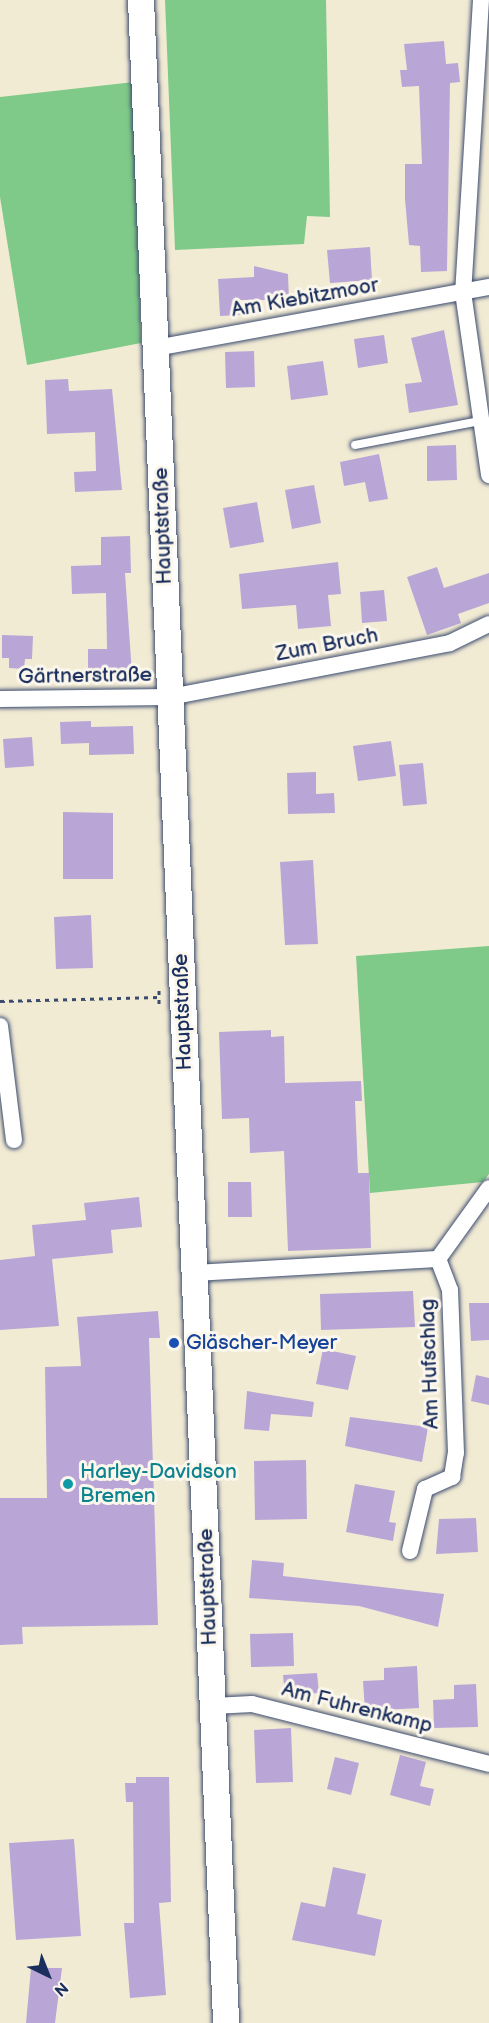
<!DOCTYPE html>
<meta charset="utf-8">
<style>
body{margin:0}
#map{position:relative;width:489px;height:2023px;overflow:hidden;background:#f2ebd4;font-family:"Balsamiq Sans",sans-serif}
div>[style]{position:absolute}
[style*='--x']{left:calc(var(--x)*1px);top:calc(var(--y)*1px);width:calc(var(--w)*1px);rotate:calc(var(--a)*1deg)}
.green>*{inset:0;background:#7fca88}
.building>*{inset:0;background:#b9a6d6}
.path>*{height:3px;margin-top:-1.5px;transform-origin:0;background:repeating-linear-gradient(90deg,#3b4b70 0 4.5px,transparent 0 9px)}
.roads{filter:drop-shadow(0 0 2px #3b4b70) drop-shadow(0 0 2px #3b4b70)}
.lane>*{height:8px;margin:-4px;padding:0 4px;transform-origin:4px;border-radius:4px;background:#fff}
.street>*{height:16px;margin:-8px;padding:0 8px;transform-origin:8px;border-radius:8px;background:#fff}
.primary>*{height:26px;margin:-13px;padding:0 13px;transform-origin:13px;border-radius:13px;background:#fff}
.dots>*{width:16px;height:16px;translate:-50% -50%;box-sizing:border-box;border:3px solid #fbf7ec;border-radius:50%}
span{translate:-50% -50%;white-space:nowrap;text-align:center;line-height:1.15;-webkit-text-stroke:6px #fbf7ec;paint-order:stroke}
.street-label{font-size:21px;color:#1b2f5e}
.transit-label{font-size:21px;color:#164399}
.left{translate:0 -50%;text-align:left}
.culture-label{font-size:21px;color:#0d838f}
.north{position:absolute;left:18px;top:1945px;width:60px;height:60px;-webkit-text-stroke:4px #fbf7ec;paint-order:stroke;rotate:137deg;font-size:16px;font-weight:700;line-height:24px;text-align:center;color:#1b2f5e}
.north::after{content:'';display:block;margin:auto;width:21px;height:27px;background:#1b2f5e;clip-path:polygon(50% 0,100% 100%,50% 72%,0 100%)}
</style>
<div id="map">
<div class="green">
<div style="clip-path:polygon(165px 0,326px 0,330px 217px,307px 216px,304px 244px,175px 250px)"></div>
<div style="clip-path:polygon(134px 82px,141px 343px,27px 365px,0 197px,0 97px)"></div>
<div style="clip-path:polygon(489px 946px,489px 1174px,483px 1182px,370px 1193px,356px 956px)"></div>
</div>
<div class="building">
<div style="clip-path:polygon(444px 41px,446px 64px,458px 63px,460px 82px,450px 83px,447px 271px,421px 272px,420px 246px,409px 245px,405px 199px,405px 164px,422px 164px,419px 86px,402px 87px,400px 70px,407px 70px,404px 44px)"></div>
<div style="clip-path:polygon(370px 247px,372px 280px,330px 283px,327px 250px)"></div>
<div style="clip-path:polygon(254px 266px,288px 274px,289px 300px,240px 300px,241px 315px,220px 316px,218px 279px,254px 277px)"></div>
<div style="clip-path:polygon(444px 330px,458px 405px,409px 413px,405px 384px,422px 382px,411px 338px)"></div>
<div style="clip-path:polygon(384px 335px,388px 363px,358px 368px,354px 339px)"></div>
<div style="clip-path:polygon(254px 351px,255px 387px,226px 388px,225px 352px)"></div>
<div style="clip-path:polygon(323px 361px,328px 395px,291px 400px,287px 366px)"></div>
<div style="clip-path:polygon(68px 379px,69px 391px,112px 389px,122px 490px,75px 492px,74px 472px,96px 471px,95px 432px,47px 434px,45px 380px)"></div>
<div style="clip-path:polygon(456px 445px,457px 480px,427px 481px,427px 446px)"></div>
<div style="clip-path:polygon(379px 454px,388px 499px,369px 502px,365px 482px,344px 486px,340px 462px)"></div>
<div style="clip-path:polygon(314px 485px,321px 523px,292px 529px,285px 490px)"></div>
<div style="clip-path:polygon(257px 502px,264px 542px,230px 548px,223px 508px)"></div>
<div style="clip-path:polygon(130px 536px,131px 573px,125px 573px,132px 674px,88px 675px,88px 649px,107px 649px,106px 593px,72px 594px,71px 566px,101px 565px,101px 537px)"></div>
<div style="clip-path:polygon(338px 562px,341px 594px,328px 595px,331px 626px,298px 629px,296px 605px,242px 609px,239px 574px)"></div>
<div style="clip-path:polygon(437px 567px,444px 588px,489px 573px,489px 603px,458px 614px,461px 623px,427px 635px,407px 577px)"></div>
<div style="clip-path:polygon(384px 590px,387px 621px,362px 623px,360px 592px)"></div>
<div style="clip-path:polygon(2px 635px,33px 636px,32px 659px,25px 659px,24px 669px,9px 668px,9px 658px,2px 658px)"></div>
<div style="clip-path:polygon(91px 721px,91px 727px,133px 726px,134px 754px,89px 755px,89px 743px,61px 744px,60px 722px)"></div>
<div style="clip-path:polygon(32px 737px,34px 766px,5px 768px,3px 739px)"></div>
<div style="clip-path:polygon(391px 741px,396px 776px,358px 781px,353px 746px)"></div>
<div style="clip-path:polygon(423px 763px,427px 804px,403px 806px,399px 765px)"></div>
<div style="clip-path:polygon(316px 772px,316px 794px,334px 793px,335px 813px,288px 814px,287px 773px)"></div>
<div style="clip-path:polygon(63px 812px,113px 813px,113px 879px,63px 879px)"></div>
<div style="clip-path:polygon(313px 860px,318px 944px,285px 945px,280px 862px)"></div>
<div style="clip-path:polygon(91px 915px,93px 968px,56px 969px,54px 917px)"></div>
<div style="clip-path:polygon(271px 1030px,271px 1037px,284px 1036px,285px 1083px,361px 1081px,362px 1101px,355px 1101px,358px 1173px,369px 1173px,371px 1248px,288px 1251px,284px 1151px,250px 1153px,249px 1118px,222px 1119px,219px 1032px)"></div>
<div style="clip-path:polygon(228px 1182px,251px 1182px,252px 1217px,228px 1217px)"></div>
<div style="clip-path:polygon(139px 1197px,142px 1227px,111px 1230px,113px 1253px,52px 1259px,59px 1326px,0 1330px,0 1260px,35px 1256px,32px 1225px,86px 1220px,84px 1203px)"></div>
<div style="clip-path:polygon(413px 1291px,415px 1327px,321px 1330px,320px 1294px)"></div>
<div style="clip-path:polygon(469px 1303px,489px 1303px,489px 1340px,471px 1341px)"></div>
<div style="clip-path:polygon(158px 1311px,160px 1338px,149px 1338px,158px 1625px,22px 1627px,23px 1644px,0 1645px,0 1498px,47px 1498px,45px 1367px,81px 1366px,77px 1317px)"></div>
<div style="clip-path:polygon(323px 1349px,356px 1356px,348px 1390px,316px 1384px)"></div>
<div style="clip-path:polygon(476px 1375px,489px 1378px,489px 1405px,471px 1401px)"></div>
<div style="clip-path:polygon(247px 1391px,314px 1402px,312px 1417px,271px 1414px,269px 1431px,244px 1429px)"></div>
<div style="clip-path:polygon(350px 1417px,428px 1427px,422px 1462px,345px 1446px)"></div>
<div style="clip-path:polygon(306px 1460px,307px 1519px,255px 1520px,254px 1461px)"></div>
<div style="clip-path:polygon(355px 1484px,395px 1491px,389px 1522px,396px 1523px,393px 1541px,346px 1532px)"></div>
<div style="clip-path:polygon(476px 1518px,478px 1552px,436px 1554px,439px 1519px)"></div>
<div style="clip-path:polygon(252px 1560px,284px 1563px,283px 1576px,444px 1594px,438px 1627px,359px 1606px,249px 1598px)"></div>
<div style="clip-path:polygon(293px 1633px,294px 1666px,251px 1667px,250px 1634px)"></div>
<div style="clip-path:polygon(417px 1666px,419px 1708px,365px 1711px,363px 1681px,384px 1680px,384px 1668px)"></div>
<div style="clip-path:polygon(317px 1673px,319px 1693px,285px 1695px,283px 1675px)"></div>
<div style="clip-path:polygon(476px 1684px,478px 1727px,434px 1728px,433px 1700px,454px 1699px,454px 1685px)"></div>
<div style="clip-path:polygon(291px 1728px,293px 1782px,256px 1783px,254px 1730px)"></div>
<div style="clip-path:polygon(400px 1755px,426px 1762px,420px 1786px,434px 1789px,430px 1806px,390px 1795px)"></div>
<div style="clip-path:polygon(335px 1757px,359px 1763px,351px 1795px,327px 1789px)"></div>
<div style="clip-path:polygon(136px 1777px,169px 1777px,171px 1902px,159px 1903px,166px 1995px,130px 1998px,124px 1923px,134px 1923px,133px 1802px,126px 1802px,125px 1783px,136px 1783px)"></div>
<div style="clip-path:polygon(74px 1839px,81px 1936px,16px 1940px,9px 1843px)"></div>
<div style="clip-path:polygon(333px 1867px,366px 1874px,357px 1914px,382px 1920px,375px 1956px,292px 1940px,301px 1902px,325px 1907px)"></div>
<div style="clip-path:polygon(31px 1968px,62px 1968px,55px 2023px,26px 2023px)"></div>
</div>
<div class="path">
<div style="--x:159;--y:990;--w:17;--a:90"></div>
<div style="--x:0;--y:1001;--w:159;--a:-1.4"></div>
</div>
<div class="roads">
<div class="lane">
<div style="--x:355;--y:445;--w:127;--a:-10.9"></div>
</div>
<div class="street">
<div style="--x:481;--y:0;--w:293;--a:93.5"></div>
<div style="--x:463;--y:292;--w:185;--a:81.9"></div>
<div style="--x:156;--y:348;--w:339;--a:-10.4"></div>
<div style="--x:0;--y:699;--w:170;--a:-0.7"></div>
<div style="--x:170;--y:697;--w:285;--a:-10.9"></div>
<div style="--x:450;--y:643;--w:43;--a:-26"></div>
<div style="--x:0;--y:1026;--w:115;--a:83"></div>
<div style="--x:438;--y:1259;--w:87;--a:-54.3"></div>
<div style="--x:194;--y:1273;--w:244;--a:-3.3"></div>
<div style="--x:410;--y:1551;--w:64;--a:-76.4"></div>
<div style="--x:425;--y:1489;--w:30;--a:-24"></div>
<div style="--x:452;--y:1477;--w:24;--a:-81"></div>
<div style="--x:456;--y:1453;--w:163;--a:-92.1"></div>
<div style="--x:450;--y:1290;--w:33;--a:-111"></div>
<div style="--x:213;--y:1706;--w:39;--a:-3"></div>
<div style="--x:252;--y:1704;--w:244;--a:14.2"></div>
</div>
<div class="primary">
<div style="--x:141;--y:0;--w:2025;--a:87.59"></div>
</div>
</div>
<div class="dots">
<div style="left:174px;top:1343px;background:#1a4fb4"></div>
<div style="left:68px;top:1484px;background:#0f9aa8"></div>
</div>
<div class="street-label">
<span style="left:305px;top:298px;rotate:-10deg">Am Kiebitzmoor</span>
<span style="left:163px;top:526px;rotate:-92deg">Hauptstraße</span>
<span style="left:327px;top:645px;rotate:-11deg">Zum Bruch</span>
<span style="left:85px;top:676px;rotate:-1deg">Gärtnerstraße</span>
<span style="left:183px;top:1012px;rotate:-92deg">Hauptstraße</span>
<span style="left:430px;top:1364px;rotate:-92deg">Am Hufschlag</span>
<span style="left:208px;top:1587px;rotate:-92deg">Hauptstraße</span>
<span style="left:357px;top:1708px;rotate:14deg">Am Fuhrenkamp</span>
</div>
<div class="transit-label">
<span class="left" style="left:186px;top:1343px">Gläscher-Meyer</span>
</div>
<div class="culture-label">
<span class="left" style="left:80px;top:1484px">Harley-Davidson<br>Bremen</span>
</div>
<div class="north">N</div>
</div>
